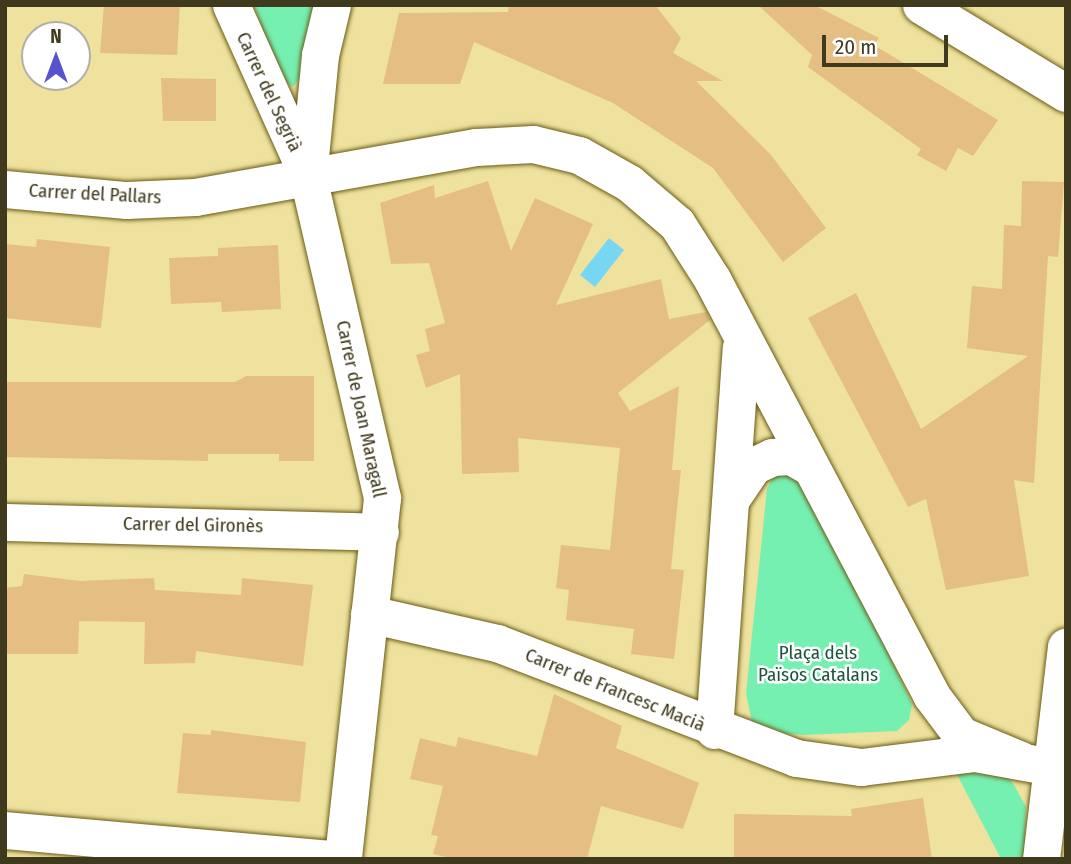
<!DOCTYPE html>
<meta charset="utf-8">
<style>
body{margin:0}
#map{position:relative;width:1071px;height:864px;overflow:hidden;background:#efe29e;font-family:"Fira Sans Condensed",sans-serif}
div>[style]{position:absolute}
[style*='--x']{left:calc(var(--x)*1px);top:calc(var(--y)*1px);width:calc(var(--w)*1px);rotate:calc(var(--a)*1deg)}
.green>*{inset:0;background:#76f0b0}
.water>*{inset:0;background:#77d7f3}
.building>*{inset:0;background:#e4be83}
.roads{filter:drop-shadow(0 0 2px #695c16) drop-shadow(0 0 2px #695c16)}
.minor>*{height:37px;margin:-18.5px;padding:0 18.5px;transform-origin:18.5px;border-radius:18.5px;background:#fff}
span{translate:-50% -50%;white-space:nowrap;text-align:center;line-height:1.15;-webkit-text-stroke:5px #fff;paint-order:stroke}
.street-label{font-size:19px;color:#3f3a1e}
.park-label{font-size:19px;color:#1c563a}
.frame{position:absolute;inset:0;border:7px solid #3f3a1e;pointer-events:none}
.north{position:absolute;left:21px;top:21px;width:70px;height:70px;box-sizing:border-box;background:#fff;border:2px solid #b2b0a5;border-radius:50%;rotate:0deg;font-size:19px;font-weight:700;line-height:28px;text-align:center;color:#3f3a1e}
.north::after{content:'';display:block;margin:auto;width:24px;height:32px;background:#5654cc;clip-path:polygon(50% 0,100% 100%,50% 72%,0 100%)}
.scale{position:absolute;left:822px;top:35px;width:126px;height:32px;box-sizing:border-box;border:4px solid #3f3a1e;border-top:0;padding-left:9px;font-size:21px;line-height:24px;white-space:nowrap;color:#3f3a1e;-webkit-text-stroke:5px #fff;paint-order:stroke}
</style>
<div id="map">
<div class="green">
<div style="clip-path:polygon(254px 5px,314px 5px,301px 76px,293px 87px,281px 79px)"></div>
<div style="clip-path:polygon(788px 472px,796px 475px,867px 608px,912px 704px,909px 720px,897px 731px,803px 735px,762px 731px,752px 722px,746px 693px,767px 489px,774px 475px)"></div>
<div style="clip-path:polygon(952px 765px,1004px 774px,1013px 783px,1026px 807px,1024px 859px,1001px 859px)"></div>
</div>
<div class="water">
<div style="clip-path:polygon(609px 238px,624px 250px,595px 287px,580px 275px)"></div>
</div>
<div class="building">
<div style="clip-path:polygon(104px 5px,180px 5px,177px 55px,100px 53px)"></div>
<div style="clip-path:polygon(509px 5px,655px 5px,681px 38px,673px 53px,723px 81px,696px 81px,771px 155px,826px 228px,783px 262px,713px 168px,613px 103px,474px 42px,460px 84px,383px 84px,399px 13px,508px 12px)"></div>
<div style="clip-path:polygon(758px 5px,814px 5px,879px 38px,874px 45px,998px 120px,973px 156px,958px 148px,946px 171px,917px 155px,921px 149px,808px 67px,812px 55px)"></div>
<div style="clip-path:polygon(161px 78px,216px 79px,216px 121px,163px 121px)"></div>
<div style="clip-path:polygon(488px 181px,511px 251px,535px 198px,593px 224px,556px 305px,661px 279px,669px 319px,706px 312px,710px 320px,618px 393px,630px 411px,679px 386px,672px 470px,681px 470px,671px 569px,684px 570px,674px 659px,631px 654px,634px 629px,566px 620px,569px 590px,556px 588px,561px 545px,610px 550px,620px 448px,518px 438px,519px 472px,462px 474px,460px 374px,426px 388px,416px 355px,430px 351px,425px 329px,445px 323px,429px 263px,391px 264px,380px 203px,434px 185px,435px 198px)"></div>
<div style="clip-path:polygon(1022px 181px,1064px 182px,1058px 257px,1048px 256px,1034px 483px,1014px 480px,1029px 576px,946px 590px,926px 499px,908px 507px,808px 318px,856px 293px,921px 429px,1028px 356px,967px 348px,972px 286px,1002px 289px,1004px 225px,1021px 226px)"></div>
<div style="clip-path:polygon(37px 239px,110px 247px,101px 328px,5px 318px,5px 244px,36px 247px)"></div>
<div style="clip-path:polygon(278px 245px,281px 309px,222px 312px,221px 302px,171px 304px,169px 258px,218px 256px,218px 248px)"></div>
<div style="clip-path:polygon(246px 376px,314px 376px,314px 461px,279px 461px,279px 454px,208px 454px,208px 461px,5px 457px,5px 382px,235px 382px)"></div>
<div style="clip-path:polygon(24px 574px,80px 581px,154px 578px,155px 590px,241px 595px,242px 578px,313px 585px,303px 666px,196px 651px,195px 663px,144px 664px,145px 622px,79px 621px,78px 654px,5px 654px,5px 588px,22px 586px)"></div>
<div style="clip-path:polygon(554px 694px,622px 726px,616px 748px,699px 783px,683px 829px,601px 806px,587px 859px,454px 859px,433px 854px,438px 836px,431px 835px,443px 786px,410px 779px,420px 738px,456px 747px,458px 737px,537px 756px)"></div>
<div style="clip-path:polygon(211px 730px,306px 742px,300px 802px,177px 793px,183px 733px,211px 735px)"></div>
<div style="clip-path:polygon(923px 798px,932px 859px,734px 859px,734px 814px,852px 816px,851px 809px)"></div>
</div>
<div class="roads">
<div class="minor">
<div style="--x:231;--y:5;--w:188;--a:65.8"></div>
<div style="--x:332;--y:5;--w:51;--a:103.5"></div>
<div style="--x:320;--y:55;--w:123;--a:95.6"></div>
<div style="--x:308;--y:177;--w:329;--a:77"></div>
<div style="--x:382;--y:498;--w:363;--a:96.2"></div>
<div style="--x:921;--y:5;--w:170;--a:31.3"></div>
<div style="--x:5;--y:189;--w:122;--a:5.2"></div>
<div style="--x:127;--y:200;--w:68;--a:-2.5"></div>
<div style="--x:195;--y:197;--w:285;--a:-10.1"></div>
<div style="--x:476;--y:147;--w:57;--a:-3"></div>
<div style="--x:533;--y:144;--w:47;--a:13.4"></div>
<div style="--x:579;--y:155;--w:57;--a:29.2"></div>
<div style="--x:629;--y:183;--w:63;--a:40.5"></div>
<div style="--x:677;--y:224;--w:65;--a:57.5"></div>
<div style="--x:712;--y:279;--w:470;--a:62.2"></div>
<div style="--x:931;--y:695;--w:50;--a:53.1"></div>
<div style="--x:961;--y:735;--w:65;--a:22.6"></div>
<div style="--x:733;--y:496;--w:36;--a:-56"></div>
<div style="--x:753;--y:466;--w:21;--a:-25"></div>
<div style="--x:772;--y:457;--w:19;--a:-3"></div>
<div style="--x:791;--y:456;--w:20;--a:30"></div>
<div style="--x:5;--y:522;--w:375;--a:1.5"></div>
<div style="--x:369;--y:614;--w:131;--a:12.8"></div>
<div style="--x:497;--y:643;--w:320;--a:21"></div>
<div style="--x:796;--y:758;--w:66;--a:7.9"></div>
<div style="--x:861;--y:767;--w:115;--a:-7"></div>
<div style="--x:975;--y:753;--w:77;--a:10.4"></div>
<div style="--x:714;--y:730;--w:383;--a:-86"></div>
<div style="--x:5;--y:830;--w:325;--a:5.1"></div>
<div style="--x:1041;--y:859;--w:214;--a:-83.3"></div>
</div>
</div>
<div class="street-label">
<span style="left:269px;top:92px;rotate:65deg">Carrer del Segrià</span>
<span style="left:95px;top:194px;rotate:3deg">Carrer del Pallars</span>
<span style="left:361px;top:409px;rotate:78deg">Carrer de Joan Maragall</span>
<span style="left:193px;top:525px;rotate:1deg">Carrer del Gironès</span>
<span style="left:615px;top:690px;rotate:22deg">Carrer de Francesc Macià</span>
</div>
<div class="park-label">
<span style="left:818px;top:664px">Plaça dels<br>Països Catalans</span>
</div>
<div class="frame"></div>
<div class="north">N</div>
<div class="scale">20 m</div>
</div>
